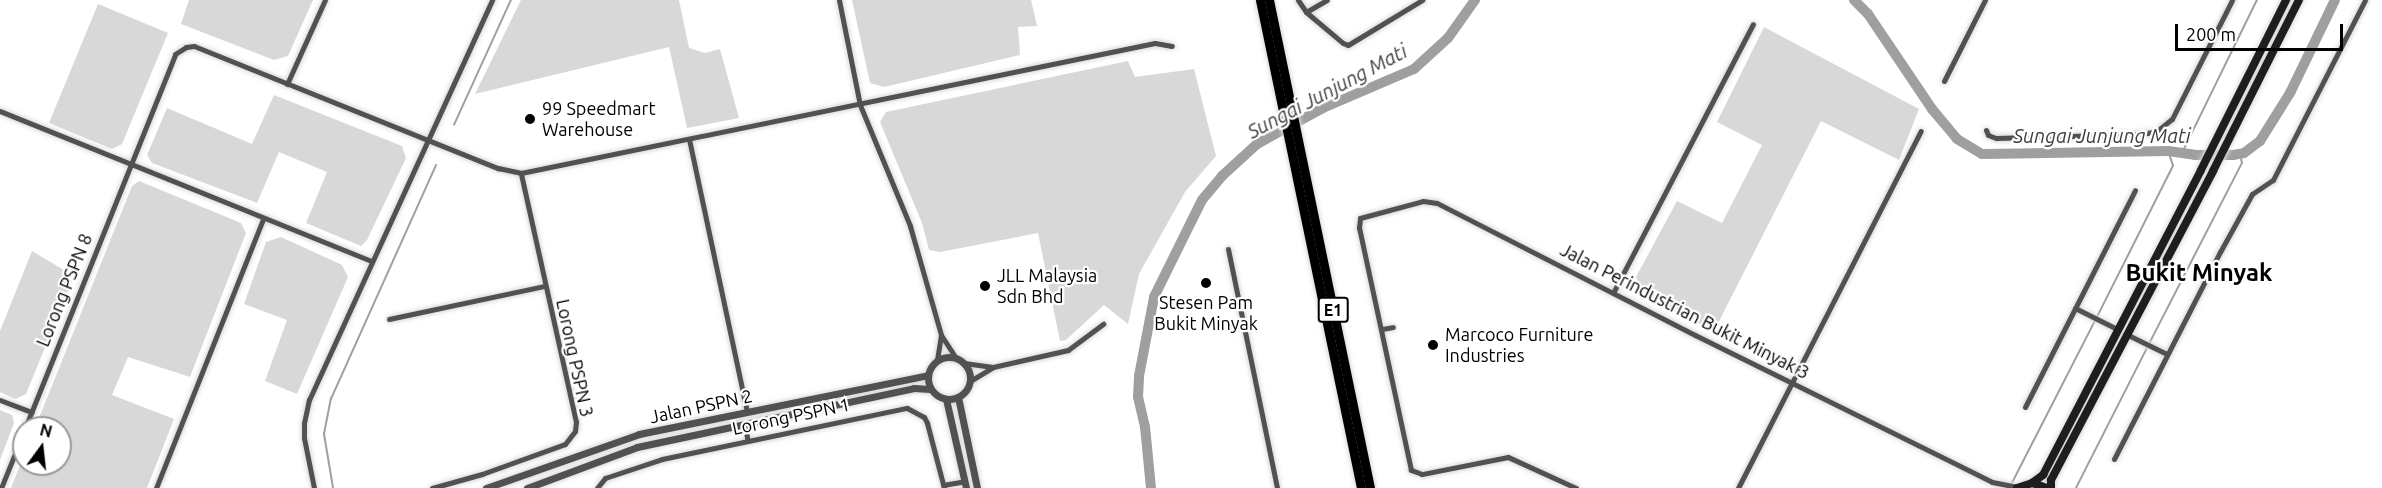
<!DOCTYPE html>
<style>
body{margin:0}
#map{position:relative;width:2382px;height:488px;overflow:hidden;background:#fff;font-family:Ubuntu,sans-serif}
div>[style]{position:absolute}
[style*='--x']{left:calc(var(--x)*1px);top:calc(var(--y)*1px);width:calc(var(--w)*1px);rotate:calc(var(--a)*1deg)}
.green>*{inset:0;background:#d8d8d8}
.stream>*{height:1.5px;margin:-0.75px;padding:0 0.75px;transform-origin:0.75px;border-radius:0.75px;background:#9f9f9f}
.river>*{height:10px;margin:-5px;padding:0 5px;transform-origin:5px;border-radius:5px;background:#9f9f9f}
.roads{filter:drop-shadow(0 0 2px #dbdbdb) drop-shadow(0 0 2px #dbdbdb)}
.minor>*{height:5px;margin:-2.5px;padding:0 2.5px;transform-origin:2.5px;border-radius:2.5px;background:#515151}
.tertiary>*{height:7px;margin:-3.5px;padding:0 3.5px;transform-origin:3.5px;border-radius:3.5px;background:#515151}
.tertiary>.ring{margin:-3.5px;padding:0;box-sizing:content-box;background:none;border:7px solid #515151;border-radius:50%}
.secondary>*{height:8px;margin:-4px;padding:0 4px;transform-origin:4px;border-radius:4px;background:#1e1e1e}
.motorway>*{height:9px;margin:-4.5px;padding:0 4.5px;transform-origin:4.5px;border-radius:4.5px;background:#000}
.dots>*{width:16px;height:16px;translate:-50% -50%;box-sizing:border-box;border:3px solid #fff;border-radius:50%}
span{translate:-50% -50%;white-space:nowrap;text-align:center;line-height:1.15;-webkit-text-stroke:4.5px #fff;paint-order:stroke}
.shield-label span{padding:2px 4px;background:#fff;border:2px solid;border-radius:4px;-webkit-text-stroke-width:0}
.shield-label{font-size:16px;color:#000;font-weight:700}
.poi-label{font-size:18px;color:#000}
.left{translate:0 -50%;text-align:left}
.street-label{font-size:18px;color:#000}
.water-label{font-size:20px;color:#404040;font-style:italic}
.district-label{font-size:24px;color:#000;font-weight:700}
.north{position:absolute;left:12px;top:416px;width:60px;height:60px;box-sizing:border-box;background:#fff;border:2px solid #999;border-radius:50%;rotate:15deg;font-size:16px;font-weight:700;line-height:24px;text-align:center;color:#000}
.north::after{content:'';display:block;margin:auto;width:21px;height:27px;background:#000;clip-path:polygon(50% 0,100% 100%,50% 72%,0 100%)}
.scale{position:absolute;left:2175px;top:24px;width:168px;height:27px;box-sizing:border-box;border:3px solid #000;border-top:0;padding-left:8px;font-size:18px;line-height:21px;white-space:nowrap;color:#000;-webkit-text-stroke:4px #fff;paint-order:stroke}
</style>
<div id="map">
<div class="green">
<div style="clip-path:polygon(189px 0,313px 0,288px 56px,274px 60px,181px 24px)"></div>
<div style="clip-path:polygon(521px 0,679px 0,689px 48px,705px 53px,720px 49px,739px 118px,687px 128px,669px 47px,475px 94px)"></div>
<div style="clip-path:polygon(852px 0,1031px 0,1037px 26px,1018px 27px,1020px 55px,884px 87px,870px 83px)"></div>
<div style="clip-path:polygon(98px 4px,168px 33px,122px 144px,112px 149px,49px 123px)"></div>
<div style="clip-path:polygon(1764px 27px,1919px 109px,1899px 160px,1821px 121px,1714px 331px,1645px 297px,1636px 277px,1677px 201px,1722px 223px,1762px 145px,1717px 122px)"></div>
<div style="clip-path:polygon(1128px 61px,1135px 77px,1194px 69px,1216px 156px,1185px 192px,1139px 274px,1128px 324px,1104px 305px,1066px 340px,1060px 341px,1038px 233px,940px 252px,929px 250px,922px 223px,880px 122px,886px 112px)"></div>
<div style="clip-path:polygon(274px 95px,402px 146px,406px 158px,367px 240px,361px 246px,306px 223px,327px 172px,279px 152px,257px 203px,152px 163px,147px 155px,167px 108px,252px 144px)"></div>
<div style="clip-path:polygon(139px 181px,241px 223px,246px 233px,190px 377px,128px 357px,112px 395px,174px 419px,147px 488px,11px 488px,24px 455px,24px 464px,60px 464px,60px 428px,35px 428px,132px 186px)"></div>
<div style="clip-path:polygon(281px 237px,342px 265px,348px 277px,297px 394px,265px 381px,287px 320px,244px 304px,266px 242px)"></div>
<div style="clip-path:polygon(32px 251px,74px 276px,26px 394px,15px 399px,0 392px,0 331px)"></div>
<div style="clip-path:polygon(0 410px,12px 415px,14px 423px,0 460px)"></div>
</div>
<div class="stream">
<div style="--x:454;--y:125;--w:137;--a:-65.5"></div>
<div style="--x:2182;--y:153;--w:170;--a:-63.9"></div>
<div style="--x:2097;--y:317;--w:169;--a:-63.3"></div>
<div style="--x:2173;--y:166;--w:16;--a:-108"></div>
<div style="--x:2149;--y:344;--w:203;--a:-62.8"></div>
<div style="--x:2242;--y:163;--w:9;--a:-103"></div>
<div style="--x:2012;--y:483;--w:182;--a:-62.9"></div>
<div style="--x:333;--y:488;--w:55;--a:-99.5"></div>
<div style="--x:324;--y:434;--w:36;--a:-79"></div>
<div style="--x:331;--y:399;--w:256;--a:-65.8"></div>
<div style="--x:2076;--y:488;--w:157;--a:-63.1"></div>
</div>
<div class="river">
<div style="--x:1854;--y:0;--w:20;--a:45"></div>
<div style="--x:1868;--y:14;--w:115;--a:56"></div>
<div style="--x:1932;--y:109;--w:39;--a:50"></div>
<div style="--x:1957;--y:139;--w:29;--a:31"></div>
<div style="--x:1982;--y:154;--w:186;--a:-0.9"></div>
<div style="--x:2168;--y:151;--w:27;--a:8"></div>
<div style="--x:2195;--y:155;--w:38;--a:0"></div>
<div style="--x:2233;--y:155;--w:11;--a:-10"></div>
<div style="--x:2244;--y:153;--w:20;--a:-37"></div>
<div style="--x:2260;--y:141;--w:57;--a:-58"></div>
<div style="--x:2290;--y:93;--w:103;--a:-64.2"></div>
<div style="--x:1151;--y:488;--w:61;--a:-95.6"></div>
<div style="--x:1145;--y:427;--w:31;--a:-103"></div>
<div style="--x:1138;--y:397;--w:21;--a:-87"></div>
<div style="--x:1139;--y:376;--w:80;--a:-79.2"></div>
<div style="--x:1154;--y:297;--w:108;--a:-63.7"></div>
<div style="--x:1202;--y:200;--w:31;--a:-50"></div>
<div style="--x:1222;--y:176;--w:47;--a:-42.4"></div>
<div style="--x:1257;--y:144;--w:75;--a:-28.6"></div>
<div style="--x:1323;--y:108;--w:99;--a:-23.2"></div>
<div style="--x:1414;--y:69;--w:46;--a:-42.4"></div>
<div style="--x:1448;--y:38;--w:47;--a:-54.6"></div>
</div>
<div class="roads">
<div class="minor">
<div style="--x:839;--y:0;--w:107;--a:78.7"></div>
<div style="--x:860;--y:105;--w:131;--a:67.5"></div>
<div style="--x:910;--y:226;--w:113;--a:74.1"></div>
<div style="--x:941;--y:335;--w:27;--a:57"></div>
<div style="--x:1298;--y:0;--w:14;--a:56"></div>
<div style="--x:1306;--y:12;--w:48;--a:40"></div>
<div style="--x:1343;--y:43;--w:5;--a:22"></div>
<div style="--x:1348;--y:45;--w:87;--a:-31.3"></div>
<div style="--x:1306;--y:12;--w:24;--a:-30"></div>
<div style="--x:1944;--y:81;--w:91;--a:-63.2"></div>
<div style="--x:287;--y:84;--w:92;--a:-65.7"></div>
<div style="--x:0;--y:111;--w:400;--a:22"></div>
<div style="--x:1986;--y:130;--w:5;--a:68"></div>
<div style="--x:1988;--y:135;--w:9;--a:21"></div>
<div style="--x:1996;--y:138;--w:146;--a:-1.6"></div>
<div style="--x:2142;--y:134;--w:15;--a:-11"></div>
<div style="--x:2157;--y:131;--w:19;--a:-39"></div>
<div style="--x:2172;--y:119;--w:133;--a:-63.2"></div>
<div style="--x:689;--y:139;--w:278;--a:78"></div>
<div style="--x:1228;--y:249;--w:244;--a:78.4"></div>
<div style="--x:1613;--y:293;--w:303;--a:-62.5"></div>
<div style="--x:2075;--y:308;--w:47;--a:26.6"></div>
<div style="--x:389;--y:319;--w:158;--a:-12"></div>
<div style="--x:1382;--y:329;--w:11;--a:-10"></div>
<div style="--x:2126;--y:334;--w:46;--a:26"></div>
<div style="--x:937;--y:360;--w:25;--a:-81"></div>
<div style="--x:964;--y:363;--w:29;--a:8"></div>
<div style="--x:970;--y:381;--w:27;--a:-31"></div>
<div style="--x:993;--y:367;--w:77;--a:-12.8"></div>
<div style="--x:1068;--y:350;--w:44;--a:-36.6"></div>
<div style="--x:0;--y:400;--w:34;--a:21"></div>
<div style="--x:2025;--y:407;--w:243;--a:-63.1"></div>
<div style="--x:744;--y:424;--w:17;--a:77"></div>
<div style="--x:25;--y:428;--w:403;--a:-68.1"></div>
<div style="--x:175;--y:54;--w:13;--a:-32"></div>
<div style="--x:186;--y:47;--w:8;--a:-7"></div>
<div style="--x:194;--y:46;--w:328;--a:21.9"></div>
<div style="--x:498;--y:168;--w:24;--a:12"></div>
<div style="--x:521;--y:173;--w:647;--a:-11.59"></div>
<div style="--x:1155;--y:43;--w:17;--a:10"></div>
<div style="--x:2114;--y:459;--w:233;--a:-62.9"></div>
<div style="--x:2220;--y:252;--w:66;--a:-61.1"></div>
<div style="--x:2252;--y:194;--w:25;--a:-34"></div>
<div style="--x:2273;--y:180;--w:202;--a:-62.9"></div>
<div style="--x:943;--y:485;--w:22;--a:-10"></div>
<div style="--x:1;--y:488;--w:61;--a:-68"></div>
<div style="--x:156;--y:488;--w:289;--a:-68.3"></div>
<div style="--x:314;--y:488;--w:51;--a:-101.3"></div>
<div style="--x:304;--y:438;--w:15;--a:-90"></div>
<div style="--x:304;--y:423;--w:24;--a:-78"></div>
<div style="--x:309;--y:400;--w:440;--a:-65.4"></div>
<div style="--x:432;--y:488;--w:52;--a:-15.6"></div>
<div style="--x:482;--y:474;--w:88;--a:-19.9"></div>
<div style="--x:565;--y:444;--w:16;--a:-52"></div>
<div style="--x:575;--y:431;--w:9;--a:-84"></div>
<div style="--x:576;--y:422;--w:255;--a:-102.5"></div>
<div style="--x:597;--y:488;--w:13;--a:-51"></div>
<div style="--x:605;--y:478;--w:60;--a:-18.4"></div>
<div style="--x:662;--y:459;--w:250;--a:-11.8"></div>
<div style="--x:907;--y:408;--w:19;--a:28"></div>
<div style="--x:924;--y:417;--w:7;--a:63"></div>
<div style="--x:927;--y:423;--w:67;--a:75.3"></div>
<div style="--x:1576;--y:488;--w:75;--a:-155.5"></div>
<div style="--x:1508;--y:457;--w:88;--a:168.8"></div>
<div style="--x:1422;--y:474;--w:12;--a:-160"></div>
<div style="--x:1411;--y:470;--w:248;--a:-102.1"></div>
<div style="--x:1359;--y:228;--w:10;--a:-84"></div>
<div style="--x:1360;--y:218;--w:65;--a:-15.1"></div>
<div style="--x:1423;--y:201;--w:14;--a:8"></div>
<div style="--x:1437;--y:203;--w:290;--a:27.1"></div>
<div style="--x:1695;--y:335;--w:331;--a:26.3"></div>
<div style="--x:1992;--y:482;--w:26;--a:11"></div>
<div style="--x:1738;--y:488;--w:401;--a:-62.9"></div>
</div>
<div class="tertiary">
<div class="ring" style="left:928px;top:357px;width:35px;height:35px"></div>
<div style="--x:958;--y:397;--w:93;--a:78.2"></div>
<div style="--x:946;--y:399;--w:91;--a:77.3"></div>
<div style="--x:486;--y:488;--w:162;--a:-19.4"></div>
<div style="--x:639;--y:434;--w:295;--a:-11.5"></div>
<div style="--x:527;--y:488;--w:117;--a:-20.4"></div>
<div style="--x:637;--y:447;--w:283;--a:-12"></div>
<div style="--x:914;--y:388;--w:16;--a:4"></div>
</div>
<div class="secondary">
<div style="--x:2032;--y:483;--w:14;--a:-36"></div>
<div style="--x:2043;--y:475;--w:343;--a:-62.6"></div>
<div style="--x:2201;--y:170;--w:190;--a:-63.4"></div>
<div style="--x:2017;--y:488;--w:16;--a:-18"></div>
<div style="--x:2032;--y:483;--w:16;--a:18"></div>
<div style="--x:2051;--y:488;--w:8;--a:-90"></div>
<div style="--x:2051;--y:480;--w:349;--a:-62.3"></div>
<div style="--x:2213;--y:171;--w:191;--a:-63.3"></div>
</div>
<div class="motorway">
<div style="--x:1260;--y:0;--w:498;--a:78.3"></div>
<div style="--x:1269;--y:0;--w:498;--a:78.3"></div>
</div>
</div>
<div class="dots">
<div style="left:530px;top:119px;background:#000"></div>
<div style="left:1206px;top:283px;background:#000"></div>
<div style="left:985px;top:286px;background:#000"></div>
<div style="left:1433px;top:345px;background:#000"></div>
</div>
<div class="shield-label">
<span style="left:1333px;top:310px">E1</span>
</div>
<div class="poi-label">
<span class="left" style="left:542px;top:119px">99 Speedmart<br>Warehouse</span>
<span class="left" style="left:997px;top:286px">JLL Malaysia<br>Sdn Bhd</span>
<span style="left:1206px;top:313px">Stesen Pam<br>Bukit Minyak</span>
<span class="left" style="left:1445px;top:345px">Marcoco Furniture<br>Industries</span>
</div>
<div class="street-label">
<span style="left:64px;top:290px;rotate:-68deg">Lorong PSPN 8</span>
<span style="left:1685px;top:311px;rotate:27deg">Jalan Perindustrian Bukit Minyak 3</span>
<span style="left:575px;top:358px;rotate:78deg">Lorong PSPN 3</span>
<span style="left:701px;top:406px;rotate:-12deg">Jalan PSPN 2</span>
<span style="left:791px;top:416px;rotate:-12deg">Lorong PSPN 1</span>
</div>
<div class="water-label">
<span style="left:1327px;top:91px;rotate:-28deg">Sungai Junjung Mati</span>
<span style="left:2102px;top:135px">Sungai Junjung Mati</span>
</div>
<div class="district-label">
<span style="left:2199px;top:273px">Bukit Minyak</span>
</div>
<div class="north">N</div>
<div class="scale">200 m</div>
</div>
